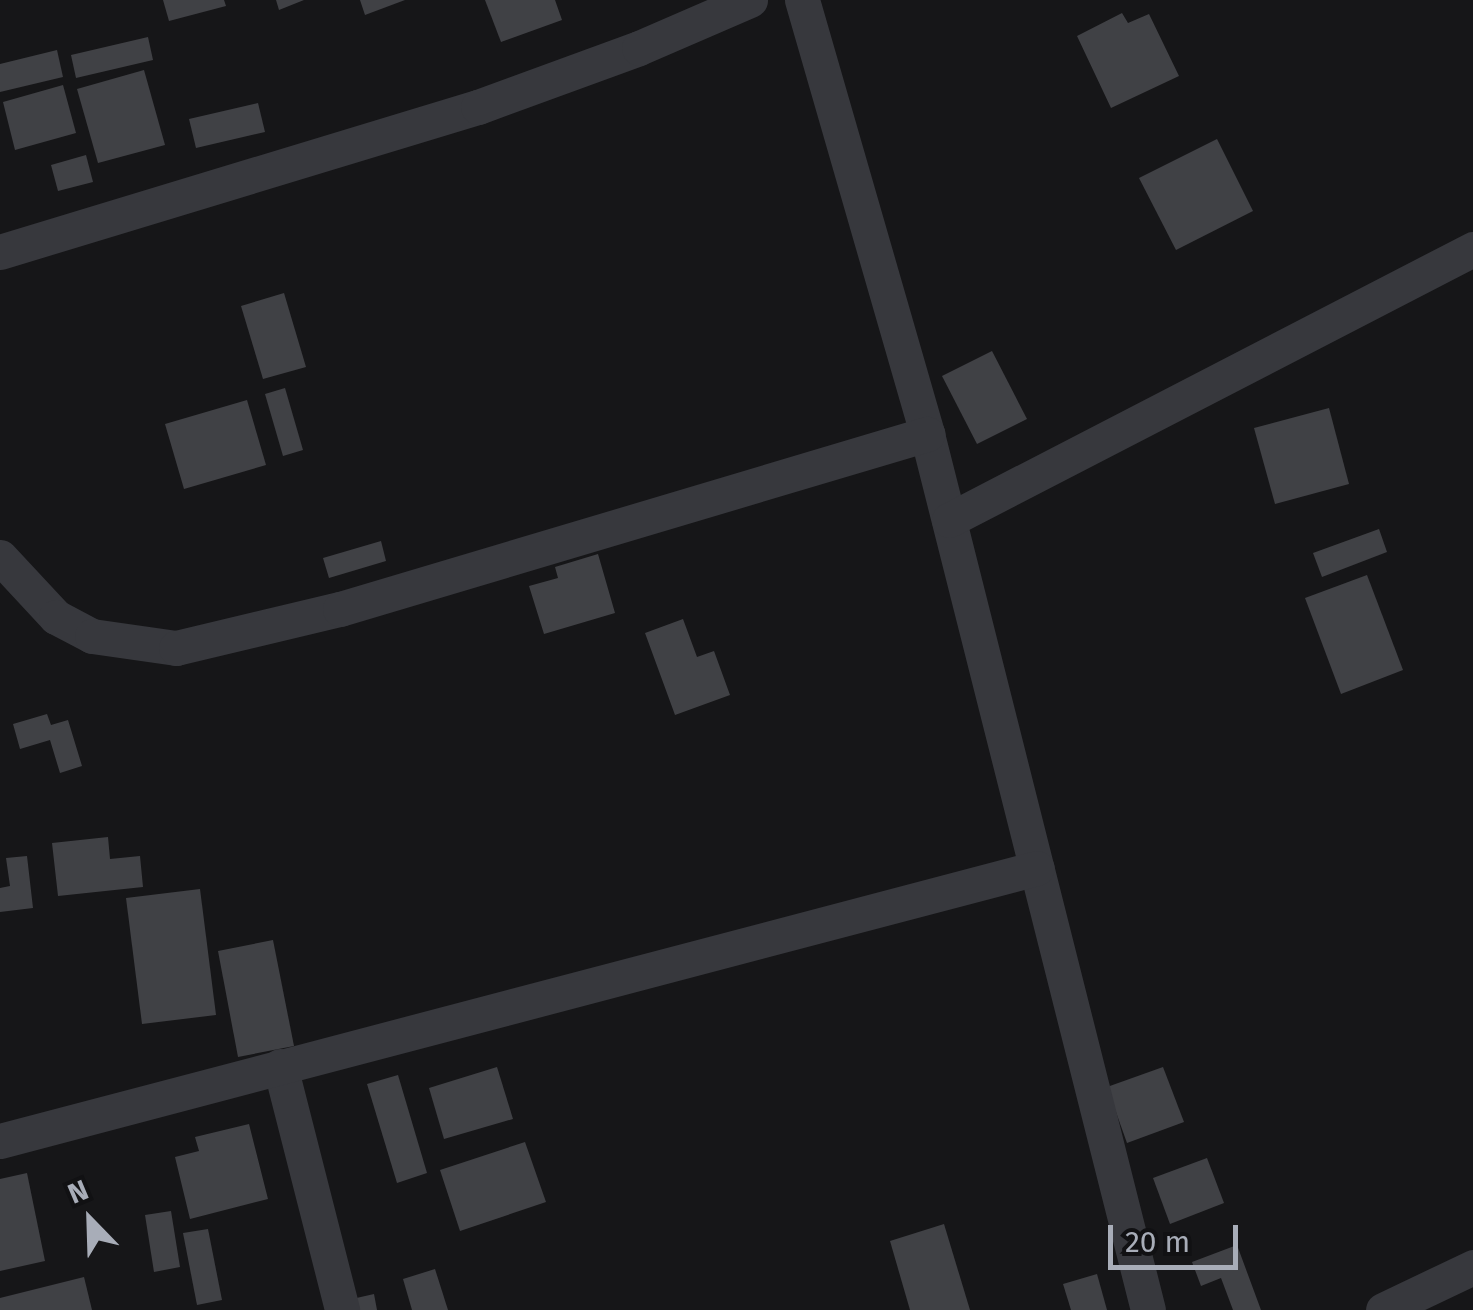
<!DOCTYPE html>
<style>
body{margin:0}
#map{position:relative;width:1473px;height:1310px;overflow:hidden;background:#161618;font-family:"Fira Sans",sans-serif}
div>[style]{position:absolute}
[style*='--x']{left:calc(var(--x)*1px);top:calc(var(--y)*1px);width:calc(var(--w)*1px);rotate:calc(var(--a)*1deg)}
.building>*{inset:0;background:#404145}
.minor>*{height:35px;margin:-17.5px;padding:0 17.5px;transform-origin:17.5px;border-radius:17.5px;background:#37383d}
span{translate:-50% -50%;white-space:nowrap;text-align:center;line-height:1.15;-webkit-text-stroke:8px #111113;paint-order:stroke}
.north{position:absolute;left:40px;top:1170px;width:100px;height:100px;-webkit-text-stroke:8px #111113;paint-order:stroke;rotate:337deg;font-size:28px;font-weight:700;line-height:40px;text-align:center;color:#a8adb8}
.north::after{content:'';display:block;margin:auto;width:35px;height:45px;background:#a8adb8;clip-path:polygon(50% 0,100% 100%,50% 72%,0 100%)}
.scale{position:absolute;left:1108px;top:1225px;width:130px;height:45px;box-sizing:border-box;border:5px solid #a8adb8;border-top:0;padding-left:12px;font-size:30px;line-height:35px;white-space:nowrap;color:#a8adb8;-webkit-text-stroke:8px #111113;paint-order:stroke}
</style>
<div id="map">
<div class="building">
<div style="clip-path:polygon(163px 0,224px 0,226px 6px,169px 21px)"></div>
<div style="clip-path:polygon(276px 0,304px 0,279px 10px)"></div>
<div style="clip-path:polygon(360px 0,405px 0,365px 15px)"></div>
<div style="clip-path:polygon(485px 0,555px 0,562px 20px,501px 42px)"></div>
<div style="clip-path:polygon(1122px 13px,1128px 23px,1149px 14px,1179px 76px,1111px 108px,1077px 36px)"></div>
<div style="clip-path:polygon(148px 37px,153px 60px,76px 78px,71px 55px)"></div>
<div style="clip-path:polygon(57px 50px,63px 77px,0 92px,0 64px)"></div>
<div style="clip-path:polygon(144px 70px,165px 145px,98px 163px,77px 89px)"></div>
<div style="clip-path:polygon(63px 85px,76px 133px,15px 150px,3px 102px)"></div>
<div style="clip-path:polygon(258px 103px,265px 132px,196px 148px,189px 119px)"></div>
<div style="clip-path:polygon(1217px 139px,1253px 211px,1176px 250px,1139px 178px)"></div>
<div style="clip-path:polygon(86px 155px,93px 182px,58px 191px,51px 165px)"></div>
<div style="clip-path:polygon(284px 293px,306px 367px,263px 379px,241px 306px)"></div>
<div style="clip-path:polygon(992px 351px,1027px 419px,977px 444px,942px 376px)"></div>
<div style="clip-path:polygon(285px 388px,303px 450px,283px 456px,265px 394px)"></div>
<div style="clip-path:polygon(247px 400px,266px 465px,184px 489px,165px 424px)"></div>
<div style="clip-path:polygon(1329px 408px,1349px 484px,1275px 504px,1254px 428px)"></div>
<div style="clip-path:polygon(1379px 529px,1387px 552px,1322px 577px,1313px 553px)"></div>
<div style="clip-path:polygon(381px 541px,386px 561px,329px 578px,323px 558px)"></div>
<div style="clip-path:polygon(598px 554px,615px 613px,544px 634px,529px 586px,558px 578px,555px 567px)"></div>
<div style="clip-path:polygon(1367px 575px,1403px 670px,1341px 694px,1305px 598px)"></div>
<div style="clip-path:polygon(683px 619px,697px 657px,714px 651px,730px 695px,675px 715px,645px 633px)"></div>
<div style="clip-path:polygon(47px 714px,51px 725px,68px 720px,82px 766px,60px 773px,50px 740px,20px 749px,13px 724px)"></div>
<div style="clip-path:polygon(108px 837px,110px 859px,140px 856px,143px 887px,58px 896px,52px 843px)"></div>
<div style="clip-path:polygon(27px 856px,33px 908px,0 912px,0 888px,10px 886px,6px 858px)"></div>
<div style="clip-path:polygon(200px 889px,216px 1015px,142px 1024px,126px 898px)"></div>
<div style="clip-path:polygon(273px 940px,294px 1046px,238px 1057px,218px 951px)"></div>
<div style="clip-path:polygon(497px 1067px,513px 1119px,444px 1139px,429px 1088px)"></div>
<div style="clip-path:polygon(1163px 1067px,1184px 1122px,1127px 1143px,1107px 1087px)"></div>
<div style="clip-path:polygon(398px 1075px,427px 1173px,397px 1183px,367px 1084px)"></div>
<div style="clip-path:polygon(249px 1124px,268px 1199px,190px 1219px,175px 1157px,199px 1151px,195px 1137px)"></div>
<div style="clip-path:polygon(525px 1142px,546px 1202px,460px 1231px,440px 1170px)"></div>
<div style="clip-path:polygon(1207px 1158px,1224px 1203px,1170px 1224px,1153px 1178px)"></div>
<div style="clip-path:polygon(27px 1173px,45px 1261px,0 1271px,0 1179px)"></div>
<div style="clip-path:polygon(171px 1211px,180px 1267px,154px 1272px,145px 1215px)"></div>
<div style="clip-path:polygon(944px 1224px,970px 1310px,910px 1310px,890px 1241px)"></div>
<div style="clip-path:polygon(208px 1229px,222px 1300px,197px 1305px,183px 1233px)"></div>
<div style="clip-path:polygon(1237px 1245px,1261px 1310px,1233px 1310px,1221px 1278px,1201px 1286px,1192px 1262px)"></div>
<div style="clip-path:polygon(435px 1269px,448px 1310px,412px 1310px,403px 1279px)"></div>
<div style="clip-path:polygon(1097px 1274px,1107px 1310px,1071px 1310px,1063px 1284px)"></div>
<div style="clip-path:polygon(84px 1277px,92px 1310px,0 1310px,0 1298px)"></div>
<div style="clip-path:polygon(374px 1294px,377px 1310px,354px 1310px,352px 1299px)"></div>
</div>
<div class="minor">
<div style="--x:802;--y:0;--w:452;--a:73.9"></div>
<div style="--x:927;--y:434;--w:903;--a:75.84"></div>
<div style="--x:0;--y:252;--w:500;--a:-16.9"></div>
<div style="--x:478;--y:107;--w:171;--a:-20.1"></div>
<div style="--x:639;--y:48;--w:121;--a:-23.4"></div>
<div style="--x:949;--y:520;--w:590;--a:-27.35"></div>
<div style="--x:0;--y:557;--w:82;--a:47"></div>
<div style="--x:56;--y:617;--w:41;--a:27.8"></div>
<div style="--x:92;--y:636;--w:85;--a:8.1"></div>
<div style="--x:176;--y:648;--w:169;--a:-13.4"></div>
<div style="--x:340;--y:609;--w:613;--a:-16.6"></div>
<div style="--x:280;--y:1066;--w:252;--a:75.7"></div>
<div style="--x:0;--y:1141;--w:1072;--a:-14.75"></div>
<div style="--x:1383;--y:1310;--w:100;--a:-25.5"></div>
</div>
<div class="north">N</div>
<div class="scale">20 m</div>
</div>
